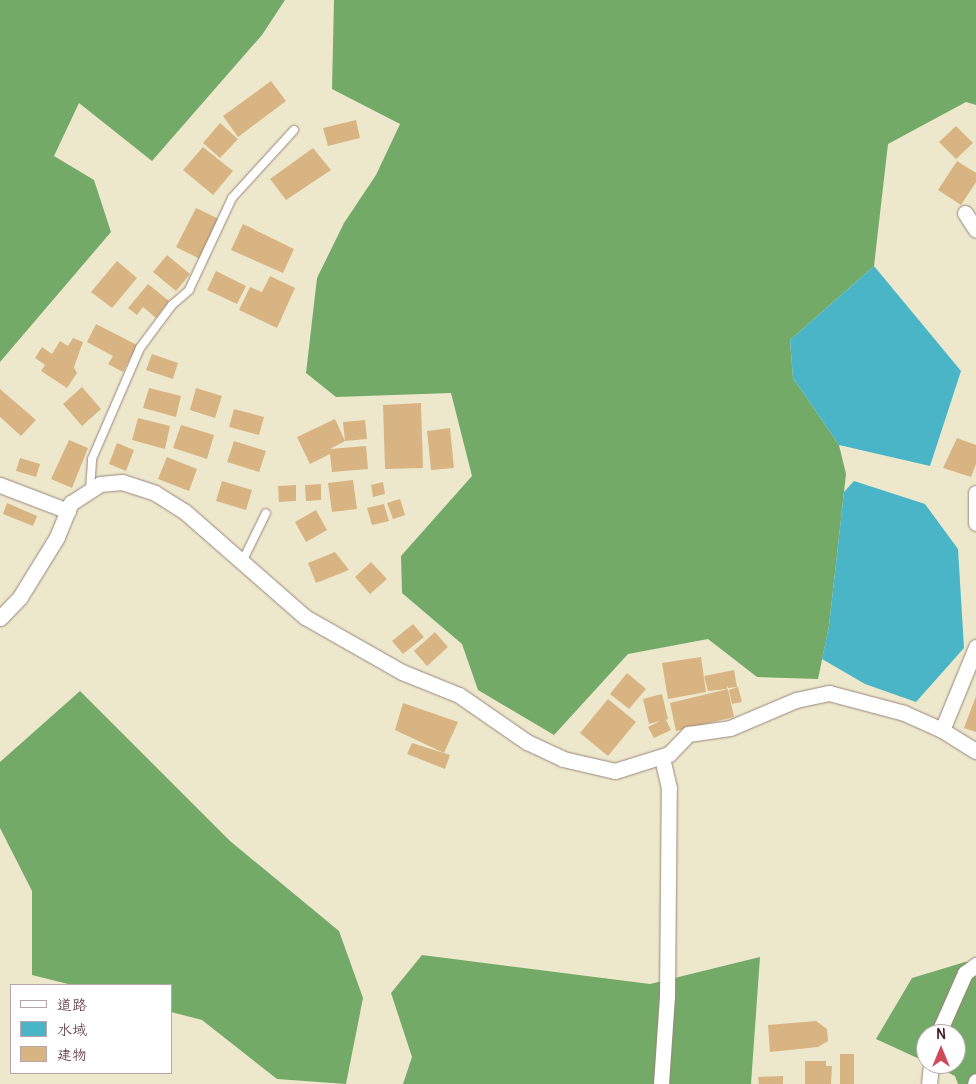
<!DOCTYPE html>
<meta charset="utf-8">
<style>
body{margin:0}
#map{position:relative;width:976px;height:1084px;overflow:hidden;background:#ede8cc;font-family:Pangolin,"Klee One",sans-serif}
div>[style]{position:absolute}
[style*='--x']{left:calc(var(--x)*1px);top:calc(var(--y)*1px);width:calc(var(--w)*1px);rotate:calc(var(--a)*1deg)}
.forest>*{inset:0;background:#74aa67}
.water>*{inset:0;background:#49b5c6}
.building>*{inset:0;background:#d9b483}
.roads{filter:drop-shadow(0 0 1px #9c847c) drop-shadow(0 0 1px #9c847c)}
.service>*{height:8px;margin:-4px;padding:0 4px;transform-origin:4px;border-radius:4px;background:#fff}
.minor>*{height:15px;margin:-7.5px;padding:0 7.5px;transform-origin:7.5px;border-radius:7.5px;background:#fff}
span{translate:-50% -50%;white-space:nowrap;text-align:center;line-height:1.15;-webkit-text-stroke:4px #fff;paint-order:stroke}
.legend{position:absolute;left:10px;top:984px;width:162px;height:90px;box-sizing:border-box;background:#fff;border:1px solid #b7a5aa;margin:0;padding:6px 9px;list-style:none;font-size:15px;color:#4a1f2b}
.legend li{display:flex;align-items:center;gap:10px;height:25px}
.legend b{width:25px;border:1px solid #b7a5aa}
.north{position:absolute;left:916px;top:1024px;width:50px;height:50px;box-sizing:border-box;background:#fff;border:1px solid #b7a5aa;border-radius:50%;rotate:0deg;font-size:14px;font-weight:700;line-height:20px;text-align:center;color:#4a1f2b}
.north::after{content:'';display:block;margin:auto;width:18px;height:22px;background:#d1495b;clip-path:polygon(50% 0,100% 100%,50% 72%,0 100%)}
</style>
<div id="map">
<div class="forest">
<div style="clip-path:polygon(0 0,285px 0,262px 35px,152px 161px,79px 103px,54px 156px,94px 180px,111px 232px,0 362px)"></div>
<div style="clip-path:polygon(334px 0,976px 0,976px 105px,966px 102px,888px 144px,874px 266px,790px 340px,793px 378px,839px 445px,846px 474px,829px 626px,818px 679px,757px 677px,708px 639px,628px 654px,554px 735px,478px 690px,462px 644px,402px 593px,401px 556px,472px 476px,451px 393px,336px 397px,306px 373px,317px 278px,344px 223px,376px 175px,400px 124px,332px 89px)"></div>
<div style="clip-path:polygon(80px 691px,230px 841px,339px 931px,363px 998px,346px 1084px,277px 1079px,202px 1020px,171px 1012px,171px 985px,72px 985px,32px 975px,32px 891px,0 828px,0 762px)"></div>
<div style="clip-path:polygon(422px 955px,650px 984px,760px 957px,751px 1084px,403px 1084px,412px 1057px,391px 993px)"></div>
<div style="clip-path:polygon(965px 962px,976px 962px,976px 1084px,958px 1084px,955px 1076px,930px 1064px,956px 1064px,956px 1034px,926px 1034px,926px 1062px,876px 1039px,912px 978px)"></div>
</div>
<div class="water">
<div style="clip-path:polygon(874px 266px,961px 371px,930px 466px,839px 445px,793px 378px,790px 340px)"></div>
<div style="clip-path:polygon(854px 481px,925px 504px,958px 549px,964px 648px,916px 702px,865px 684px,822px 659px,829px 626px,844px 492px)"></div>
</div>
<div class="building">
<div style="clip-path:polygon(271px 81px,286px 101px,238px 137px,223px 116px)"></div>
<div style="clip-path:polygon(356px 120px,360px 138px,328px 146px,323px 128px)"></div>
<div style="clip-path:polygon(220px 123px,238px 139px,220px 158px,203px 143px)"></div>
<div style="clip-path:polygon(956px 126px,973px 143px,956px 159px,939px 142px)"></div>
<div style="clip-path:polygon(203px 147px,233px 171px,213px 195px,183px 170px)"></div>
<div style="clip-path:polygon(313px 148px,331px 170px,286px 200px,270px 179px)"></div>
<div style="clip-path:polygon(957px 161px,976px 173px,976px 182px,961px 205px,938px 190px)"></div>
<div style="clip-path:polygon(196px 208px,221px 220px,200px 259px,176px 247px)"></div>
<div style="clip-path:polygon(243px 224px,294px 249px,283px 273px,231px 250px)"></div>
<div style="clip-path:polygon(167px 255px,190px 274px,176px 291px,153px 272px)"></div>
<div style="clip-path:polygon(117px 261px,137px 278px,112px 308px,91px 292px)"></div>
<div style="clip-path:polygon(216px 271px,246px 286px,237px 304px,207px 290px)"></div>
<div style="clip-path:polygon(270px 276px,295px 288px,277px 328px,239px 310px,250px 287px,262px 292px)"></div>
<div style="clip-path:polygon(148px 284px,169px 301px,156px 318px,143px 307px,137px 315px,128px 308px)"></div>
<div style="clip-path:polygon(96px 324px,137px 345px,123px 372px,108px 364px,113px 356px,87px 342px)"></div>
<div style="clip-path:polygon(73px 338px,83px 342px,74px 367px,77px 373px,67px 388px,41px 371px,45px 365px,35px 358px,42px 347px,52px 354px,60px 341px,68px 346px)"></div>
<div style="clip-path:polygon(152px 354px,178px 363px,173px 379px,146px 370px)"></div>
<div style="clip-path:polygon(82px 387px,101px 409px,82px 426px,63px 404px)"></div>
<div style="clip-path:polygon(149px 388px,181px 396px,176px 417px,143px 408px)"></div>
<div style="clip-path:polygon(196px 388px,222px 396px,215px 418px,190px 410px)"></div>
<div style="clip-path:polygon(0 389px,36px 420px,21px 436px,0 417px)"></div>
<div style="clip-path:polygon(421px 403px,423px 468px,385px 469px,383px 405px)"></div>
<div style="clip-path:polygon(234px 409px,264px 417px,259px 435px,229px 427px)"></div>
<div style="clip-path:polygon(138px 418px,170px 426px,165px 449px,132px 440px)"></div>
<div style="clip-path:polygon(335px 419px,345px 441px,330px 449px,366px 446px,368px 469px,332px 472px,330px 454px,310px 464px,297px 437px)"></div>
<div style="clip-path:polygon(365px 420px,367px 439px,345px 441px,343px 422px)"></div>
<div style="clip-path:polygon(181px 425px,214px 435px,207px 459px,173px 448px)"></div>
<div style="clip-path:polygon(450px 428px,454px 468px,431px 470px,427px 431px)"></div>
<div style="clip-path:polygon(957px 438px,976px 445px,976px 464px,971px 477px,943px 468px)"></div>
<div style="clip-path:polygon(69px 440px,88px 448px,72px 488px,51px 479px)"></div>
<div style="clip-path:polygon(234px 441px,266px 451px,259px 472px,227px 462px)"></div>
<div style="clip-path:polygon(117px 443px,134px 450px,126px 471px,109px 464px)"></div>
<div style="clip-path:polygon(167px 457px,197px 469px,189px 491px,158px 479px)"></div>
<div style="clip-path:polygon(20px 458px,40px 464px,36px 477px,16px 471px)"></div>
<div style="clip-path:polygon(353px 480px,357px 509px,332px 512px,328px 483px)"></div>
<div style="clip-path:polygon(222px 481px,252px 490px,246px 510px,216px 501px)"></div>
<div style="clip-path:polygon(383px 482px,385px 494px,373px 497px,371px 485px)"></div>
<div style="clip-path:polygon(321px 484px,321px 500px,306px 501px,305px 485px)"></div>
<div style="clip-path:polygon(296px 485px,296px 501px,279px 502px,278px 486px)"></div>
<div style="clip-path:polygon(400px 499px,405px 515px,393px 519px,387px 503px)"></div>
<div style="clip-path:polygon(7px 503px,37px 516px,33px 526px,3px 514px)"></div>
<div style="clip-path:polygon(384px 504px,389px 521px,372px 525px,367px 508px)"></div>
<div style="clip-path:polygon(316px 510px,327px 530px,306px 542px,295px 522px)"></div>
<div style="clip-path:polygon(335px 552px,349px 570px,316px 583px,308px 563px)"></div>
<div style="clip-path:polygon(371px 562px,387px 579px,370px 594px,355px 577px)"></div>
<div style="clip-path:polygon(413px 624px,424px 637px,403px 654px,392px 641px)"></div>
<div style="clip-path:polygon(435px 632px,448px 647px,427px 666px,414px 651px)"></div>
<div style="clip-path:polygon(701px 657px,706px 692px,668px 699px,662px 663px)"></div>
<div style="clip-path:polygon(734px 670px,737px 687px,728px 688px,727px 685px,727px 689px,708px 691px,704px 676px)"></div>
<div style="clip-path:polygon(627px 673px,646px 689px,629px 709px,610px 694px)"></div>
<div style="clip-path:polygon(738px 687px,742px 702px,732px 704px,729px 690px)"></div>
<div style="clip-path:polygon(728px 689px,734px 717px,676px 731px,670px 703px)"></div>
<div style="clip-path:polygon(662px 694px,668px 719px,666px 720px,671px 730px,654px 738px,648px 727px,660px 721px,649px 724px,643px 699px)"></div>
<div style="clip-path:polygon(976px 696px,976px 732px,964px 728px)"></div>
<div style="clip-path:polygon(608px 699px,636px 722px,608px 756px,580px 733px)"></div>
<div style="clip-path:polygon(403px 703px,458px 722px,444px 753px,395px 730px)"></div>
<div style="clip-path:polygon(412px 743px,450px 755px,445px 769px,407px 754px)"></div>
<div style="clip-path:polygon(816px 1021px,827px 1029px,828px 1041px,818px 1047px,770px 1052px,768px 1025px)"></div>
<div style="clip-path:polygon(840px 1054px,854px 1054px,854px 1084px,840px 1084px)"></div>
<div style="clip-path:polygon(805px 1061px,826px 1061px,826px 1066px,832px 1066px,831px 1084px,805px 1084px)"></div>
<div style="clip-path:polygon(783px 1076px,783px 1084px,759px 1084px,758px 1077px)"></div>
</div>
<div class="roads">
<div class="service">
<div style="--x:90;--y:490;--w:31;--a:-86"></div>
<div style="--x:92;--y:459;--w:121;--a:-66.6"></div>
<div style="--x:140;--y:348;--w:54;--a:-53.3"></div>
<div style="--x:172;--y:305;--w:23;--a:-41"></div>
<div style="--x:189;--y:290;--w:102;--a:-64.9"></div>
<div style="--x:232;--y:198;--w:92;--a:-47.6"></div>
<div style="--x:243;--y:560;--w:52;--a:-63.9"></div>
</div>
<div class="minor">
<div style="--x:965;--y:213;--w:20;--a:57"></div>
<div style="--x:0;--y:485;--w:73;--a:20.9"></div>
<div style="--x:976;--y:493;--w:30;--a:90"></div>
<div style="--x:0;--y:618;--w:29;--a:-46"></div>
<div style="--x:20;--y:597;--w:70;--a:-58.3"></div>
<div style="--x:57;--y:537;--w:37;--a:-68"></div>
<div style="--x:71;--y:503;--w:35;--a:-33"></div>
<div style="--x:100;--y:484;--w:22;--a:-5"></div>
<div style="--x:122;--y:482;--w:35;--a:18"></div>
<div style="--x:155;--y:493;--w:34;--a:32"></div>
<div style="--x:184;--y:511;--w:161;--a:41.2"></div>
<div style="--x:305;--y:617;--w:112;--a:29.6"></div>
<div style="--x:402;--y:672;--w:61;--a:22"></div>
<div style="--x:459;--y:695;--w:83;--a:34.7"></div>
<div style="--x:527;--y:742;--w:40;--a:25"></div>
<div style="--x:563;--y:759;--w:53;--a:13"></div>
<div style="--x:615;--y:771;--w:57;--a:-17.5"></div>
<div style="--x:669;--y:754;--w:28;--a:-46"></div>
<div style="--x:688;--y:734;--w:42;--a:-8.1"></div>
<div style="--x:730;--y:728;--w:72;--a:-23"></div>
<div style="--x:796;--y:700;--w:34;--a:-12"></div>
<div style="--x:829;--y:693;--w:78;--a:14.9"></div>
<div style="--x:904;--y:713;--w:42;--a:24.1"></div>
<div style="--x:942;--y:730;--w:40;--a:32"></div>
<div style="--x:942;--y:730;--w:90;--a:-67.7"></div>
<div style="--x:938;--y:1034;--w:67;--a:-66.1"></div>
<div style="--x:965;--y:973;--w:14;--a:-36"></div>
<div style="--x:661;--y:1084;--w:87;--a:-86.1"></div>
<div style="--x:667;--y:997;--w:209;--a:-89.5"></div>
<div style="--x:669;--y:788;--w:32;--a:-103"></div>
<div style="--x:929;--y:1084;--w:20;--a:-84"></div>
<div style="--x:975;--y:1084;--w:3;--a:-72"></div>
</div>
</div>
<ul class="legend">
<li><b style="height:6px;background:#fff"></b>道路</li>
<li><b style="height:14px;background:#49b5c6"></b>水域</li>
<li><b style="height:14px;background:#d9b483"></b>建物</li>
</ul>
<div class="north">N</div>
</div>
